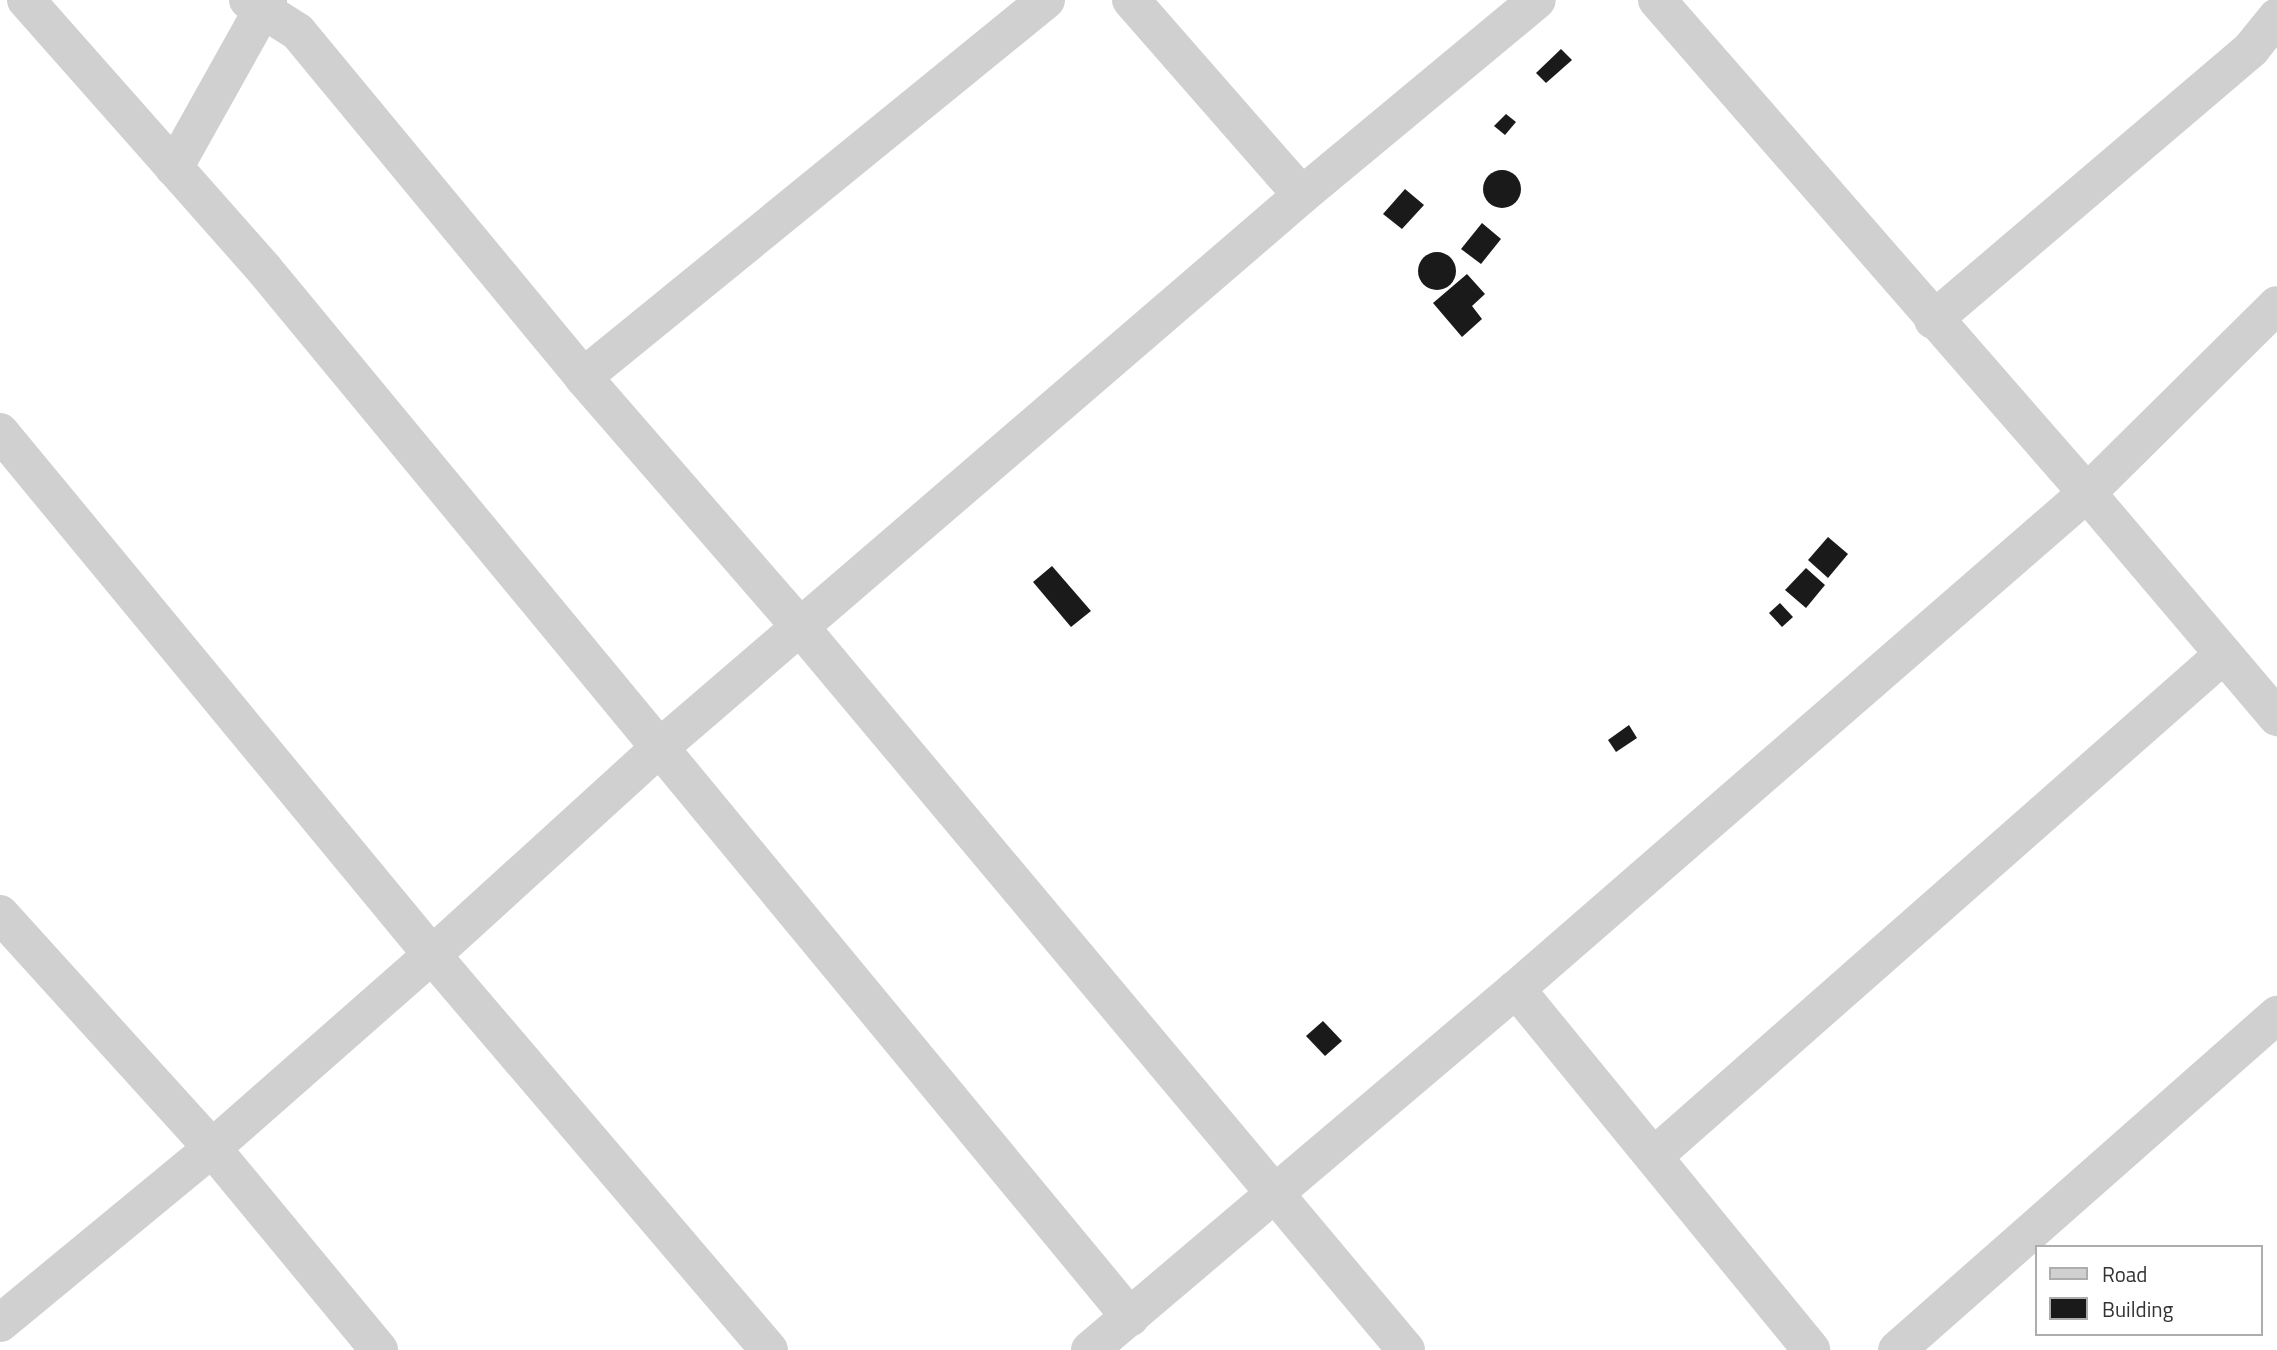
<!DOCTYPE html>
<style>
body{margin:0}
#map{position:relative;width:2277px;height:1350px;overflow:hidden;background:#fff;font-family:"Titillium Web",sans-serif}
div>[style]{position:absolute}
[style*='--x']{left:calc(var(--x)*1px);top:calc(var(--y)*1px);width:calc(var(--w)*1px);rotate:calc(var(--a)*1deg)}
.building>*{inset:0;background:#1a1a1a}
.round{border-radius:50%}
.minor>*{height:38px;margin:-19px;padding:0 19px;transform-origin:19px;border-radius:19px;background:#d0d0d0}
span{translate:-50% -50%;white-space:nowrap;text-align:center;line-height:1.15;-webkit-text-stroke:7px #fff;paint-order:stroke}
.legend{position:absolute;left:2035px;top:1245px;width:228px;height:91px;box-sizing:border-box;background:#fff;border:2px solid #adadad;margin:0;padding:9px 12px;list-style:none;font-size:21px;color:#333}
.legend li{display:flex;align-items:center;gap:14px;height:35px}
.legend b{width:35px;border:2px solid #adadad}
</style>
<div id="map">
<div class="building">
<div style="clip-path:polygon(1561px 49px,1572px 60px,1546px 83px,1536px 73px)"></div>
<div style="clip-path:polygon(1506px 114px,1516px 122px,1505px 135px,1494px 126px)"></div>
<div class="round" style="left:1483px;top:170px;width:38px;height:38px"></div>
<div style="clip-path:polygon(1405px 189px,1424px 205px,1402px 229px,1383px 214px)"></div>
<div style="clip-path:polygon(1482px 223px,1501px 239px,1481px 264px,1461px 249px)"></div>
<div class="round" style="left:1418px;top:252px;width:38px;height:38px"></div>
<div style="clip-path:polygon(1467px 274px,1485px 294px,1472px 306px,1482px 319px,1462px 337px,1433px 303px)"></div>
<div style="clip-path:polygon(1828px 537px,1848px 554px,1828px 578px,1808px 560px)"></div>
<div style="clip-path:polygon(1052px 566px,1091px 611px,1071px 627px,1033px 582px)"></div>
<div style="clip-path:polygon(1806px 568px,1825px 585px,1806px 608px,1785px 590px)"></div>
<div style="clip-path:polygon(1780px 603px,1793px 617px,1782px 627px,1769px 613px)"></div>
<div style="clip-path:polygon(1629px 725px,1637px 738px,1616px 752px,1608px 740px)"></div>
<div style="clip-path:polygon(1323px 1021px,1342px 1041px,1325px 1056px,1306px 1036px)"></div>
</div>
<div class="minor">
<div style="--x:26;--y:0;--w:359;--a:48.5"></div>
<div style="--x:264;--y:269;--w:1360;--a:50.43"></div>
<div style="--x:248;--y:0;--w:59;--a:32.6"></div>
<div style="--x:298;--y:32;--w:447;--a:50.4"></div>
<div style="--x:583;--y:377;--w:332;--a:49"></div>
<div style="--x:801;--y:628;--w:942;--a:50.04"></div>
<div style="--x:1131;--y:0;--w:259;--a:48.8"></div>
<div style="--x:1657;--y:0;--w:654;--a:48.9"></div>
<div style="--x:2087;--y:493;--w:294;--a:49.7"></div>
<div style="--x:174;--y:168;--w:193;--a:-60.8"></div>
<div style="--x:1933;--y:320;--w:418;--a:-40.4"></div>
<div style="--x:2251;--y:49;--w:41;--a:-50.9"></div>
<div style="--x:583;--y:377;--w:597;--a:-39.15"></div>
<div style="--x:0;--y:432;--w:678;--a:50.44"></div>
<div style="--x:432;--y:955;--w:519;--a:49.53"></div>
<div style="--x:0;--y:914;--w:316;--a:47.8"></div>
<div style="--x:212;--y:1148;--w:262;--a:50.4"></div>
<div style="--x:1516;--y:989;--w:466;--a:50.7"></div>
<div style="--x:1654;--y:1156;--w:758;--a:-41.36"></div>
<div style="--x:0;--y:1323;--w:275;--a:-39.5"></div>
<div style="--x:212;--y:1148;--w:293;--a:-41.3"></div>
<div style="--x:432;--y:955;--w:306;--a:-42.3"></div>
<div style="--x:658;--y:749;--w:850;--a:-40.7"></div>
<div style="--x:1302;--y:195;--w:305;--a:-39.7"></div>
<div style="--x:1090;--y:1350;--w:558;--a:-40.28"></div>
<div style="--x:1516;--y:989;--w:756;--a:-40.98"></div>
<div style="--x:2087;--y:493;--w:267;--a:-44.7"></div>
<div style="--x:1897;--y:1350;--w:507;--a:-41.4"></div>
</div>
<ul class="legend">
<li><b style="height:9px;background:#d0d0d0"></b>Road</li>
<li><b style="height:19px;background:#1a1a1a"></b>Building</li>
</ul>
</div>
